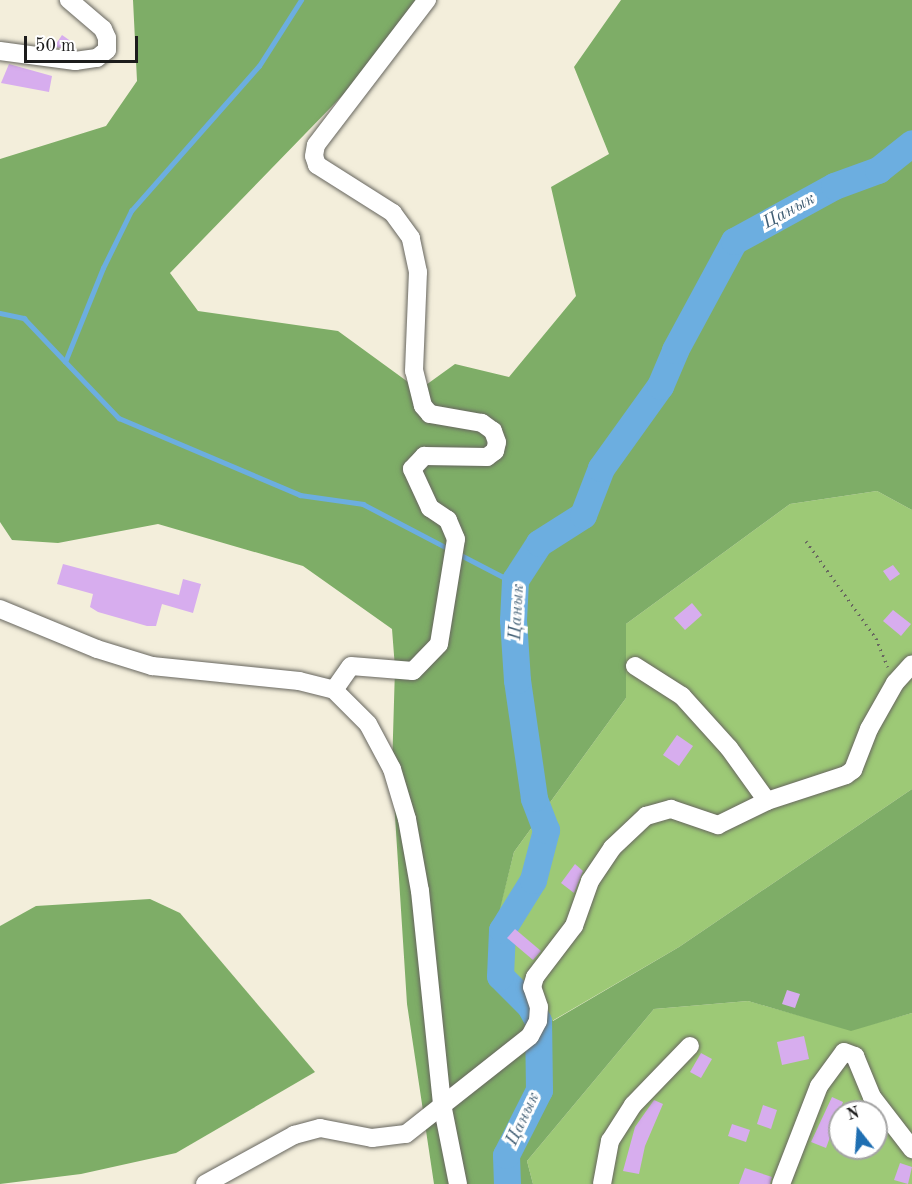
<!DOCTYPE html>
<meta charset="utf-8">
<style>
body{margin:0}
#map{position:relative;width:912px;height:1184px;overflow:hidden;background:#f3eedb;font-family:"Old Standard TT",serif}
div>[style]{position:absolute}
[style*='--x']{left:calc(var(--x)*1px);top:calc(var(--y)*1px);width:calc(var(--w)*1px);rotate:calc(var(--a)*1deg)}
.green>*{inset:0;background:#9dc976}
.forest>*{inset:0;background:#7ead67}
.stream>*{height:4.5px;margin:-2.25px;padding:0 2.25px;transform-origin:2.25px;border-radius:2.25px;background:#6caee0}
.river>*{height:27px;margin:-13.5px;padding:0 13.5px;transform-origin:13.5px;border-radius:13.5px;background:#6caee0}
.building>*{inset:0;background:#d7adee}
.path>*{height:3px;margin-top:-1.5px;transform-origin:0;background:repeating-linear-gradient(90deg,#67665f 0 1.5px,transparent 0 6px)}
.roads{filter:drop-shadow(0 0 2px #67665f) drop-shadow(0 0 2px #67665f)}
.minor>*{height:18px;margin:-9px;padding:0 9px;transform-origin:9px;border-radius:9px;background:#fff}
span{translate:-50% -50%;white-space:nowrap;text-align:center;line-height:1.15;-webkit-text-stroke:6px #fff;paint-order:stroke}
.water-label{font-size:18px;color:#405e74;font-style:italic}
.north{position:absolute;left:828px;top:1100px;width:60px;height:60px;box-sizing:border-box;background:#fff;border:2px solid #a4a4a4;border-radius:50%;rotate:343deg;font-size:16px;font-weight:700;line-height:24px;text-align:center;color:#1c1c1c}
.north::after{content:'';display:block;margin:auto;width:21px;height:27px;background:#1f6fb2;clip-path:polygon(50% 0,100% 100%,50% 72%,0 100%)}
.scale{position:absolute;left:24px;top:36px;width:114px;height:27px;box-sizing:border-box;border:3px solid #1c1c1c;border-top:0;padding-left:8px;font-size:18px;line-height:21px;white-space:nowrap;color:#1c1c1c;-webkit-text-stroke:4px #fff;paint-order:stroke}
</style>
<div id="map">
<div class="green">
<div style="clip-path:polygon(877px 491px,912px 510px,912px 789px,679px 947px,552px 1021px,490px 946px,514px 852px,626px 698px,626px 624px,790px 504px)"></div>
<div style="clip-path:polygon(evenodd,748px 1001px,851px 1030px,912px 1013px,912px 1184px,533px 1184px,527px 1161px,654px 1009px,748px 1001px,840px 1112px,876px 1112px,876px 1148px,840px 1148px,840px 1112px)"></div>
</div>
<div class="forest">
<div style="clip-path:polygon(133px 0,423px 0,371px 66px,170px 273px,198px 311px,338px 331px,419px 390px,455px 364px,509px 377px,576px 296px,551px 187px,609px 154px,574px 67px,621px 0,912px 0,912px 510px,877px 491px,790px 504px,626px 624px,626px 698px,514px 852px,491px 946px,553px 1021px,679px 947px,912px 789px,912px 1013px,851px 1031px,748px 1001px,654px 1009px,527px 1161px,533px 1184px,434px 1184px,407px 1004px,392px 769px,395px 668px,392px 629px,303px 566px,158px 524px,58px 543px,12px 540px,0 522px,0 159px,106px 126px,137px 81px)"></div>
<div style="clip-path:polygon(150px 899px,180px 913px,315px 1072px,176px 1153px,81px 1174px,0 1184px,0 926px,36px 906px)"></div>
</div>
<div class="stream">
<div style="--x:0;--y:313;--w:25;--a:12"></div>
<div style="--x:24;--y:318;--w:138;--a:46.5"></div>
<div style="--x:119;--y:418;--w:197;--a:23"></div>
<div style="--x:300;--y:495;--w:64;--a:8.1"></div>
<div style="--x:363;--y:504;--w:97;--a:27.6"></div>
<div style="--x:65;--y:362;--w:101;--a:-68"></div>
<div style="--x:103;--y:268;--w:64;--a:-63.8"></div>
<div style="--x:131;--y:211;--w:193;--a:-48.6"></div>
<div style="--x:259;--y:66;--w:78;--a:-57.5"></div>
<div style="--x:459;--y:554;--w:63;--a:27.4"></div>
</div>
<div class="river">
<div style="--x:507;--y:1184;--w:29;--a:-92"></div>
<div style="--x:506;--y:1155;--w:73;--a:-63.1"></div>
<div style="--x:539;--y:1090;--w:69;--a:-90.8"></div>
<div style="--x:538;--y:1021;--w:17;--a:-118"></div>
<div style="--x:530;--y:1006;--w:42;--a:-135"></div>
<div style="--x:500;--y:976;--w:46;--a:-87.5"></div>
<div style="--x:502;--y:930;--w:59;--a:-58.2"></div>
<div style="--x:533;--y:880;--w:52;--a:-75.4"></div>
<div style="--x:546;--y:830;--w:34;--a:-111"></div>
<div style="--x:534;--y:798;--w:119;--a:-98.2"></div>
<div style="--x:517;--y:680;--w:60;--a:-93.8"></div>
<div style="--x:513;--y:620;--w:40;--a:-87.1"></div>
<div style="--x:515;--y:580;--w:44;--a:-57"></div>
<div style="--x:539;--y:543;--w:52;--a:-32.5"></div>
<div style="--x:583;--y:515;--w:50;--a:-69"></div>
<div style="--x:601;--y:468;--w:101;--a:-54.3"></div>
<div style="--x:660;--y:386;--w:39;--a:-67"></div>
<div style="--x:675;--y:350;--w:124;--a:-61.6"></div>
<div style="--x:734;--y:241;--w:114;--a:-28.8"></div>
<div style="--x:834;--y:186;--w:47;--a:-20"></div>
<div style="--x:878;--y:170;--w:43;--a:-38.5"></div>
</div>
<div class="building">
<div style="clip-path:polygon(62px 35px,72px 42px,68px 49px,54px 47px)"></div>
<div style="clip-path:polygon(9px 64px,52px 76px,49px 92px,1px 83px)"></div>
<div style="clip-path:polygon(63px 564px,179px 595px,183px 579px,201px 584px,193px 613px,162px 604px,156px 626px,147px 626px,98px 612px,90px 607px,93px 594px,57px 584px)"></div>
<div style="clip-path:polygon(893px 565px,900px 574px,890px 581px,883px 571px)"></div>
<div style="clip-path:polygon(692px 603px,702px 615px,685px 630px,674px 618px)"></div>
<div style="clip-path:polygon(893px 610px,911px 624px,901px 636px,883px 621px)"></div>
<div style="clip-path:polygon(677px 735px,693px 746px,679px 766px,663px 755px)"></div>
<div style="clip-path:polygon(575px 864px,583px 871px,574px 893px,561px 883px)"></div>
<div style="clip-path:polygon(515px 929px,541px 951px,533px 960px,507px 938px)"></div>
<div style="clip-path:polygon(787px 990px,800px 994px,795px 1008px,782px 1004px)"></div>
<div style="clip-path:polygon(804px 1036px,809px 1059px,782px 1065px,777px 1042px)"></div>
<div style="clip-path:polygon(701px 1053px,712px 1059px,701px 1078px,690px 1072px)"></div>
<div style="clip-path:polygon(832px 1097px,843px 1102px,826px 1148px,811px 1142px)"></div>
<div style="clip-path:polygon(654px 1100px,663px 1104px,645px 1146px,639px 1174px,623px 1171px,635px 1127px)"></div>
<div style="clip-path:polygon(763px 1105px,777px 1110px,771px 1129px,757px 1124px)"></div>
<div style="clip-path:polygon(732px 1124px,750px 1130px,746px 1142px,728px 1136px)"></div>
<div style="clip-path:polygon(900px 1163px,912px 1167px,908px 1184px,894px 1180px)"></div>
<div style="clip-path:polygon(745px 1168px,772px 1177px,770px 1184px,739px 1184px)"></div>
</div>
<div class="path">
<div style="--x:806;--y:541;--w:120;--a:54.2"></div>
<div style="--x:876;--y:638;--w:31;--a:68"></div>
</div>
<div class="roads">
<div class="minor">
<div style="--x:0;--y:51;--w:76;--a:7.6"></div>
<div style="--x:75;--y:61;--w:22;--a:-8"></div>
<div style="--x:97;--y:58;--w:13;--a:-39"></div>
<div style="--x:107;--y:50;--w:12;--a:-90"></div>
<div style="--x:107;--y:38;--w:10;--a:-114"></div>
<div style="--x:103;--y:29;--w:45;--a:-139.5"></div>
<div style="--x:0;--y:609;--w:105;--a:22.4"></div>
<div style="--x:97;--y:649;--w:58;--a:17.2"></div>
<div style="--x:152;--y:666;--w:148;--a:5.8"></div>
<div style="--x:299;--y:681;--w:36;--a:14"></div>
<div style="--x:334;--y:690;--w:48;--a:45"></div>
<div style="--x:368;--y:724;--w:51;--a:61.9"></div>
<div style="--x:392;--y:769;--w:52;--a:73.3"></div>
<div style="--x:407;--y:819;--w:73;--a:79.8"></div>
<div style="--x:420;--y:891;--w:214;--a:84.1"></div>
<div style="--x:442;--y:1104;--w:82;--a:78.7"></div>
<div style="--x:635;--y:666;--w:56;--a:32.6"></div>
<div style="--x:682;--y:696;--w:70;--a:47.9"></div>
<div style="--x:729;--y:748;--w:65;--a:54.4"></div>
<div style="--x:334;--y:690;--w:29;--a:-55"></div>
<div style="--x:351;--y:666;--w:62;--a:4.6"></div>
<div style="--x:413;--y:671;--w:37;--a:-46"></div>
<div style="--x:439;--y:644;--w:106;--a:-80.8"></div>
<div style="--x:456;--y:539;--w:21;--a:-113"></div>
<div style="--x:448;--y:520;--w:22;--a:-146"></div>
<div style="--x:430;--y:508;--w:43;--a:-114.8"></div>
<div style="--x:412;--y:469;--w:18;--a:-47"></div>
<div style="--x:424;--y:456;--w:63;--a:0.9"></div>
<div style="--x:487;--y:457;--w:10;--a:-37"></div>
<div style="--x:495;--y:451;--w:9;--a:-77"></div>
<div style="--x:497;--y:442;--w:12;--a:-110"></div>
<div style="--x:493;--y:431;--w:14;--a:-144"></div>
<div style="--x:482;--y:423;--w:53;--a:-170.2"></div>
<div style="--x:430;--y:414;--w:11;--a:-131"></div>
<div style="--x:423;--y:406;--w:36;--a:-104"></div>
<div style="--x:414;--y:371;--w:99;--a:-87.7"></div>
<div style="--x:418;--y:272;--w:35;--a:-102"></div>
<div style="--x:411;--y:238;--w:31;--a:-126"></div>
<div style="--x:393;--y:213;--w:90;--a:-147.7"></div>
<div style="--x:317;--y:165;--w:9;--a:-108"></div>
<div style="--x:314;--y:156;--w:11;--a:-80"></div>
<div style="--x:316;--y:145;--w:183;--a:-52.6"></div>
<div style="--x:205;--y:1184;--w:102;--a:-28.8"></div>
<div style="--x:294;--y:1135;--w:27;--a:-15"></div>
<div style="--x:320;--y:1128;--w:53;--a:10.9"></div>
<div style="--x:372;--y:1138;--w:34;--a:-7"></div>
<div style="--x:406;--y:1134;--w:158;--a:-38.3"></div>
<div style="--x:530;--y:1036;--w:17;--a:-62"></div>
<div style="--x:538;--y:1021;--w:14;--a:-86"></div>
<div style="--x:539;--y:1007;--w:21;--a:-109"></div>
<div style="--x:532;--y:987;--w:10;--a:-73"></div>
<div style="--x:535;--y:977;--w:64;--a:-52.6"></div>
<div style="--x:574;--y:926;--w:48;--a:-70.4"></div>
<div style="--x:590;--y:881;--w:40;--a:-56"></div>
<div style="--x:612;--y:848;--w:47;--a:-43.3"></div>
<div style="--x:646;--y:816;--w:26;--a:-16"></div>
<div style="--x:671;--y:809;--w:50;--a:18.8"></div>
<div style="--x:718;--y:825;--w:55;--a:-26.1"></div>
<div style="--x:767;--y:801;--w:83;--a:-18.2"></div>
<div style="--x:846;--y:775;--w:9;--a:-36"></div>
<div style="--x:853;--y:770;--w:44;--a:-68.7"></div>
<div style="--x:869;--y:729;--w:53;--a:-60.5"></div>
<div style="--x:895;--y:683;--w:25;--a:-48"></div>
<div style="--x:602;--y:1184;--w:44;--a:-79.5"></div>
<div style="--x:610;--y:1141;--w:43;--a:-57.4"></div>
<div style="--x:633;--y:1105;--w:82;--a:-46"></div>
<div style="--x:781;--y:1184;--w:105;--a:-68.8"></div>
<div style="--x:819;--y:1086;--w:42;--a:-53.7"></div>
<div style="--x:844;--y:1052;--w:12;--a:20"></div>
<div style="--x:855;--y:1056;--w:44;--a:67.5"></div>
<div style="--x:872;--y:1097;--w:66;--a:52.4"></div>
</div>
</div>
<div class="water-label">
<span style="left:789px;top:211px;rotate:-29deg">Цанык</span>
<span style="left:517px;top:612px;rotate:-87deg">Цанык</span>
<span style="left:523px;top:1119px;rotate:-65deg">Цанык</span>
</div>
<div class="north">N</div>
<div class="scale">50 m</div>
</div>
